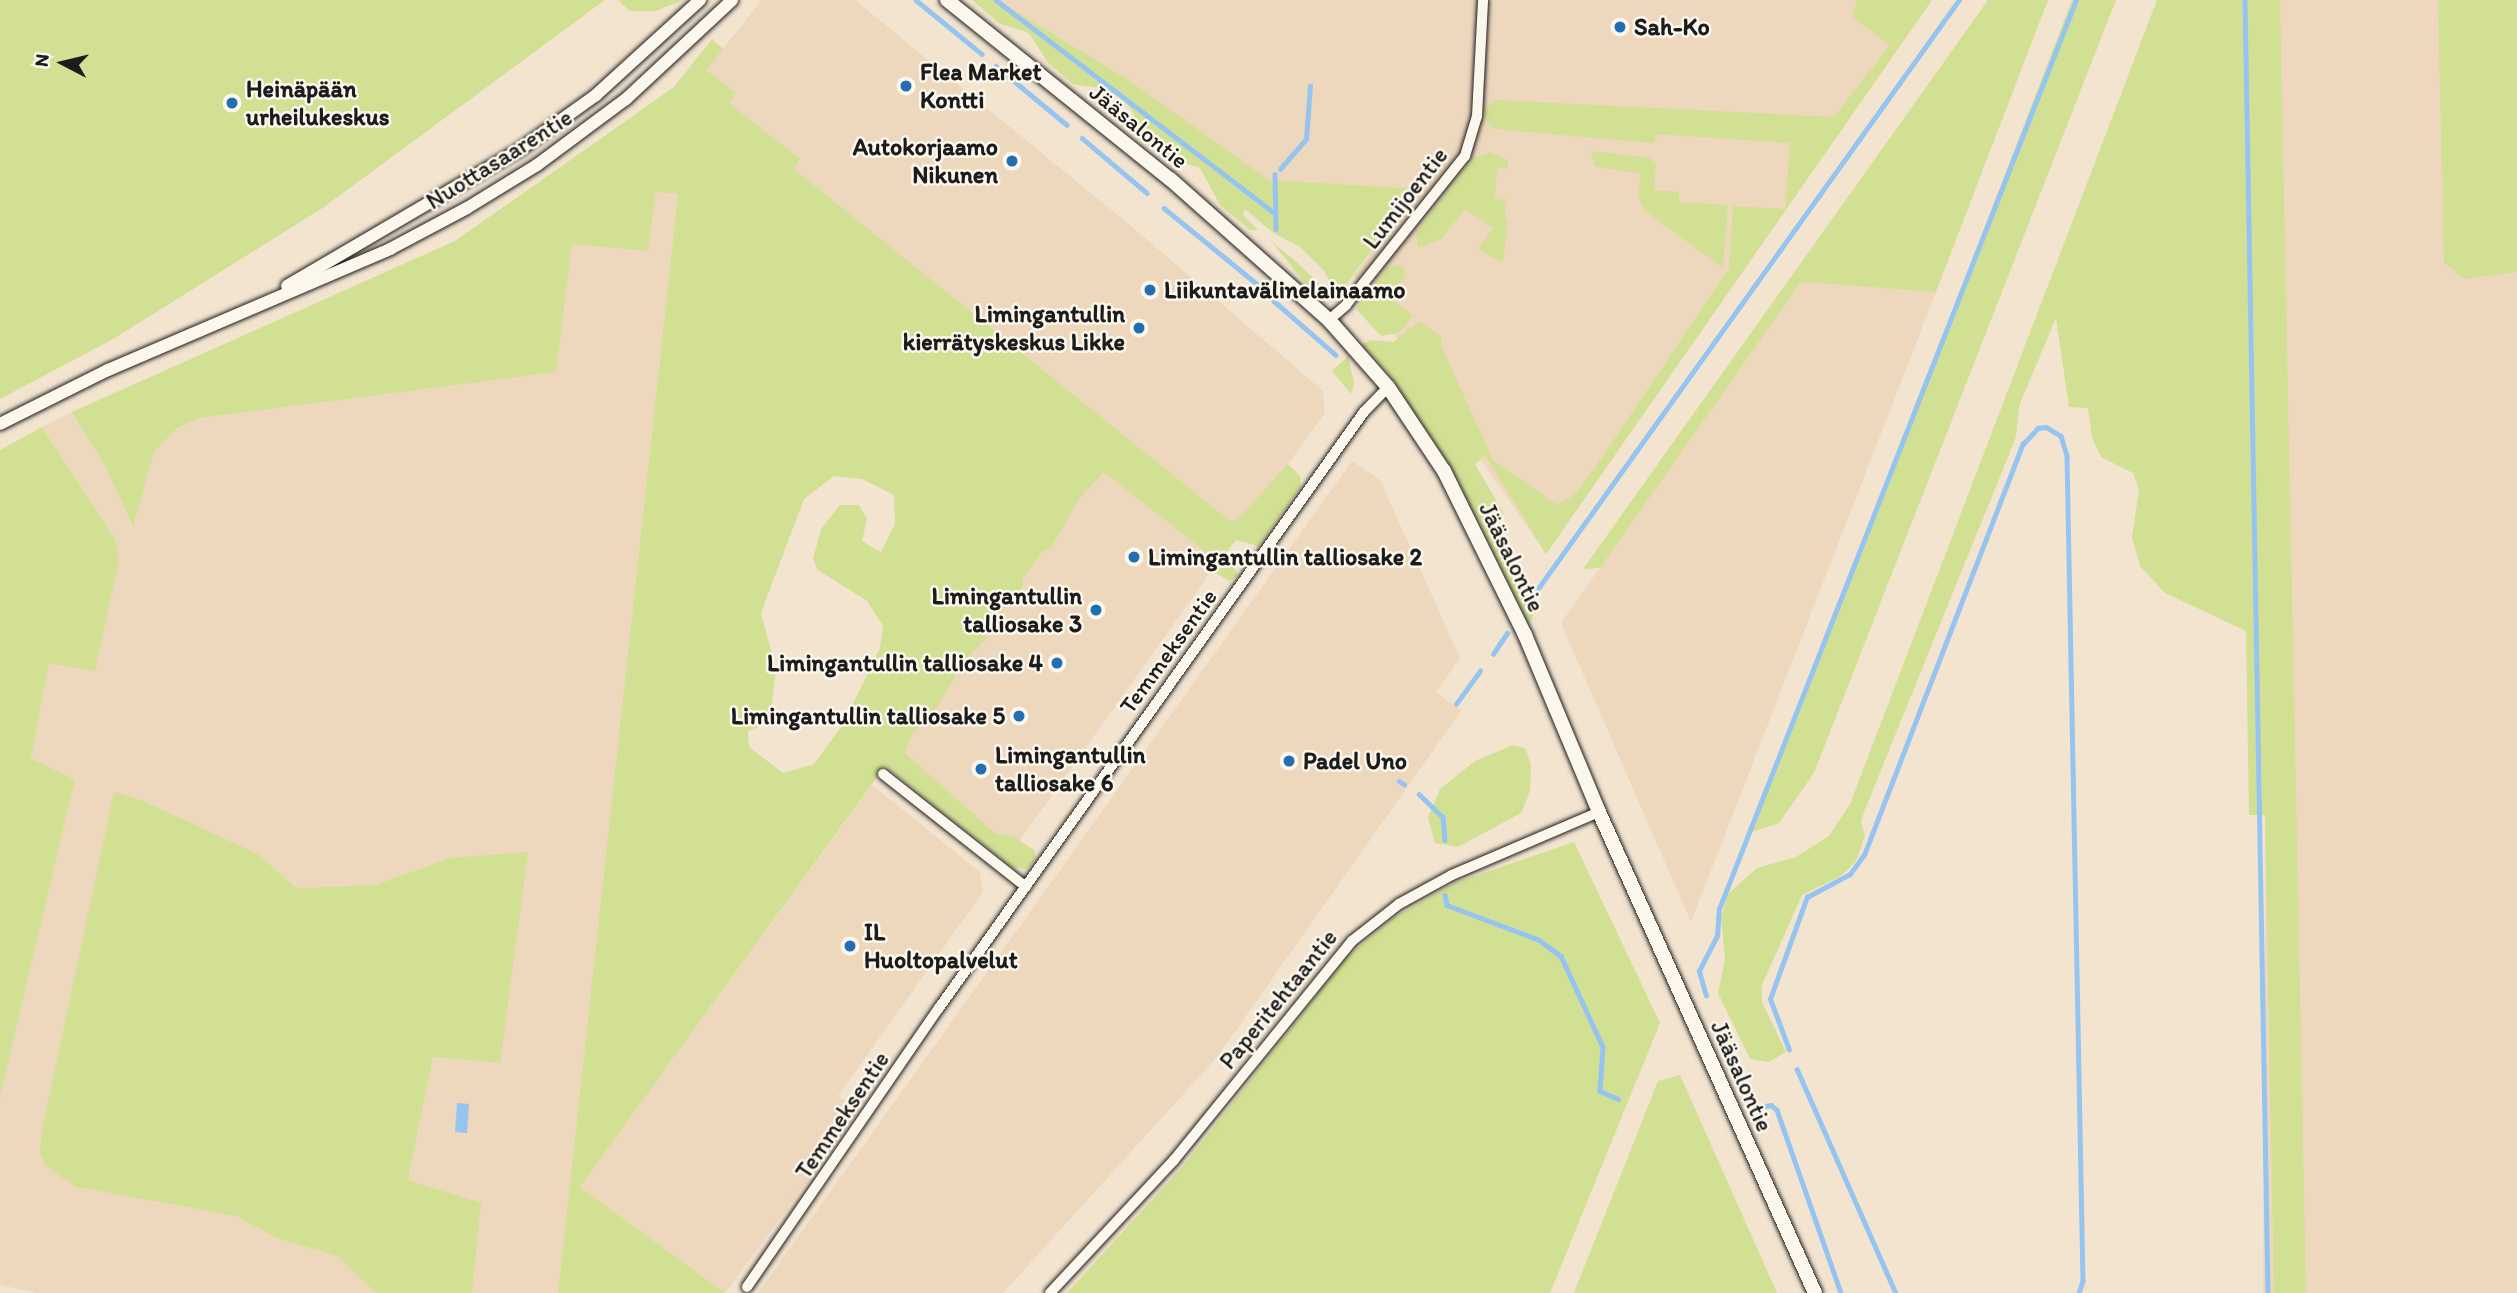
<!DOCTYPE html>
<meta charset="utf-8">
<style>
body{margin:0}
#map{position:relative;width:2517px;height:1293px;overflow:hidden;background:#f3e4d0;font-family:Itim,sans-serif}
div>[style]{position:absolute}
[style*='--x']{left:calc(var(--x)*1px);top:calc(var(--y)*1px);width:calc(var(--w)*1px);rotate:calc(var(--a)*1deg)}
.built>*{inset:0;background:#edd7bd}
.green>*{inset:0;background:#d2e093}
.water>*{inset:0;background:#96c4f0}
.stream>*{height:4.5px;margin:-2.25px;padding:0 2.25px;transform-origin:2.25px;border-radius:2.25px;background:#96c4f0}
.roads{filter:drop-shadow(0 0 2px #1c1c1c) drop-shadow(0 0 2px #1c1c1c)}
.minor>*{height:10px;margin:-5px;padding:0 5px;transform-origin:5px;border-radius:5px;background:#fbf7ec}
.tertiary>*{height:12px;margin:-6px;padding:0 6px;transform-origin:6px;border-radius:6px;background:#fbf7ec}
.secondary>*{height:14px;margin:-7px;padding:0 7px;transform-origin:7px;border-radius:7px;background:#fbf7ec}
.dots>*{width:19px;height:19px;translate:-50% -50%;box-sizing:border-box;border:4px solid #fbf7ec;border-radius:50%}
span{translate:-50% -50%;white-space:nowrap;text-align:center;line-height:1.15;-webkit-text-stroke:5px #fbf7ec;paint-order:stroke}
.poi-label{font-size:24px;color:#1c1c1c;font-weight:700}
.left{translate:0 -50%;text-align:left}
.right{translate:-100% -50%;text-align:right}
.street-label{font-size:24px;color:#1c1c1c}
.north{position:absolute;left:28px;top:28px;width:70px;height:70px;-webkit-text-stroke:5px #fbf7ec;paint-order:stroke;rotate:277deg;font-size:19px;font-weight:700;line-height:28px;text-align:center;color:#1c1c1c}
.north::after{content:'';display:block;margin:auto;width:24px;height:32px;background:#1c1c1c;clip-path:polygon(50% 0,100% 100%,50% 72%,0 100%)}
</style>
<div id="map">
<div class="built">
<div style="clip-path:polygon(762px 0,855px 0,1137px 231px,1323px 391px,1325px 413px,1249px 518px,1230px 521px,692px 87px)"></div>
<div style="clip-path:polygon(998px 0,1932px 0,1546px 554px,1354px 276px,1411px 199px,1407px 188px,1269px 180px,1130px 81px)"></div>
<div style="clip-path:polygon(2270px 0,2517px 0,2517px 1293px,2263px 1293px)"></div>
<div style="clip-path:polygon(656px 192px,678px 194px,558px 1293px,472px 1293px,480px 1203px,408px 1181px,433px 1057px,499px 1063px,450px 858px,375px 885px,296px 888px,258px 854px,146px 802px,114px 793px,76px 1187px,236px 1216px,276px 1238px,337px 1256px,376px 1293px,37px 1293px,0 1285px,0 1097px,75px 780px,31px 758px,49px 662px,116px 541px,42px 427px,72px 412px,106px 468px,132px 526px,154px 452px,179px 428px,200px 418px,555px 372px,572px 243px,648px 251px)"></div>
<div style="clip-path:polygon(1801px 282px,1936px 292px,1691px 922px,1561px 623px)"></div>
<div style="clip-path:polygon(1104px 458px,1213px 546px,1215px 566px,1018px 843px,998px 846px,890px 758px)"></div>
<div style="clip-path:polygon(1352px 461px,1380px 480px,1460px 658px,1436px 692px,1461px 711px,1217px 1057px,1003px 1293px,758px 1293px)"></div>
<div style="clip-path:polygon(872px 785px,980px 872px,983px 892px,838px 1096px,859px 1111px,725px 1293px,580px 1187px)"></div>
</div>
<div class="green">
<div style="clip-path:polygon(0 0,605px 0,324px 207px,115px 338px,0 399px)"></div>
<div style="clip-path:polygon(618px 0,683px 0,656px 11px,629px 11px)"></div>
<div style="clip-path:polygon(972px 0,998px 0,1130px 81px,1269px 180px,1408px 188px,1411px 199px,1338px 295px,1324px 271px,1300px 247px,1272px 232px,1245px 209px,1243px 215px,1258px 230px,1250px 230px,1220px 205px,1200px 168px,1164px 157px,1135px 134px,1134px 114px,1123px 99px,1105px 89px,1073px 84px,1048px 63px,1029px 33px,1000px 24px)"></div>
<div style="clip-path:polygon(1857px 0,1932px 0,1546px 554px,1485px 455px,1475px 464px,1503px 512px,1503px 520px,1497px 521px,1483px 507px,1534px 614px,1529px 625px,1454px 472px,1389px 374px,1362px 344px,1371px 340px,1393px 342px,1420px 321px,1441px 337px,1441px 345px,1493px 460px,1557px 505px,1573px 496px,1594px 469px,1729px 268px,1733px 206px,1785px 209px,1790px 143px,1657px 134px,1654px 143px,1494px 129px,1485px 119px,1485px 109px,1496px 100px,1834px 117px,1890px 45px,1852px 17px)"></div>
<div style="clip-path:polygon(1988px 0,2048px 0,1936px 292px,1801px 282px,1600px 568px,1583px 569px)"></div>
<div style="clip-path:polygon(2072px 0,2116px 0,1814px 773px,1779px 823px,1752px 832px)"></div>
<div style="clip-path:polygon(2157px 0,2280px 0,2306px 1293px,2274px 1293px,2265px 815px,2249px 815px,2246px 631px,2165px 593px,2140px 566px,2132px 537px,2139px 490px,2133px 473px,2101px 457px,2092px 438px,2088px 408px,2069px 407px,2056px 318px,2019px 406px,2016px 437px,1864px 812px,1861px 822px,1865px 836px,1856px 861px,1841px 876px,1802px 895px,1762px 985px,1762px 1002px,1786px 1052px,1769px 1062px,1750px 1059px,1718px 993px,1725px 960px,1721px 917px,1728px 894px,1757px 868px,1796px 857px,1829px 836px,1850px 804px)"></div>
<div style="clip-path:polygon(2438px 0,2517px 0,2517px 272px,2465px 279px,2444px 263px)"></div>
<div style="clip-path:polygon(evenodd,712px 39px,723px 49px,706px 70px,736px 93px,729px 103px,800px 159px,794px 169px,1230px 521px,1237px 520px,1288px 464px,1300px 476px,1301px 486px,1258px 546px,1236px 540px,1226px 553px,1238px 575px,1230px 581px,1206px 568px,1211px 556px,1104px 472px,1079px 499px,1051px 548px,1043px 551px,1023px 578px,1023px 586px,985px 632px,986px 639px,965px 660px,937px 707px,912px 734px,905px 753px,996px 834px,1013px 836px,1034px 850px,1036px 859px,1027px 869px,1012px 867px,885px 766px,580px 1187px,725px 1293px,558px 1293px,678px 194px,656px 192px,648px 251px,572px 244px,556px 372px,200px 418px,178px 428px,154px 452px,133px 527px,106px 468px,72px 412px,455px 241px,674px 87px,712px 39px,834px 476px,862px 479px,894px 495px,895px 524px,881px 552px,862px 541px,867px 519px,859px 505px,840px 505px,821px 529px,813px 559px,818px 570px,867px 601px,883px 626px,880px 648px,842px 726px,814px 764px,783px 773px,749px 747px,748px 731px,761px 726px,771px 713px,776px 669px,761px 613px,804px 499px,834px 476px)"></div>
<div style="clip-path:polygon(1591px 151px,1649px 158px,1656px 164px,1654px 190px,1679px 192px,1679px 202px,1728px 205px,1723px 268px,1645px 211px,1639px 198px,1640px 174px,1595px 166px)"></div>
<div style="clip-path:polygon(1490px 152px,1508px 160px,1508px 169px,1497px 168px,1495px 199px,1506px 200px,1505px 218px,1508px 219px,1503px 263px,1478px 249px,1493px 228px,1465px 209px,1441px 239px,1418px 248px,1416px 232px,1472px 159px)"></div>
<div style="clip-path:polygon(1271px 241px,1299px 264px,1332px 297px,1309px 288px)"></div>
<div style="clip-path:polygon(1397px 265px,1404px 268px,1405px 277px,1392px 293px,1394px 301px,1413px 316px,1399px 333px,1381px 336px,1356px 309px,1387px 268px)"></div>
<div style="clip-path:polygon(1348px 356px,1354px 383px,1351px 394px,1332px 371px)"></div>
<div style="clip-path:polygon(42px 427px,116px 541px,119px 561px,95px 671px,49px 663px,31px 758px,75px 780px,0 1097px,0 450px)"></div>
<div style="clip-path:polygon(1513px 745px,1525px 748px,1531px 764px,1530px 791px,1521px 813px,1458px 847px,1435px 843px,1428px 818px,1440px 789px,1475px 761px)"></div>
<div style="clip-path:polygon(114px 792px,146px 802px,258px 854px,296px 888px,375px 885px,450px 858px,528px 852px,500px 1063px,433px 1057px,408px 1180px,481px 1203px,472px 1293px,376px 1293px,337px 1256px,276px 1238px,236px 1216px,76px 1187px,45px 1165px,40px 1153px,42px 1130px)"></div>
<div style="clip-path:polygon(1574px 842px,1660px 1023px,1550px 1293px,1067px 1293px,1184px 1165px,1346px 958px,1393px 918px,1454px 883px)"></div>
<div style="clip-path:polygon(1680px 1075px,1777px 1293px,1574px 1293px,1658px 1081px)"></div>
</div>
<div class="water">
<div style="clip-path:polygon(457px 1103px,469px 1104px,467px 1133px,455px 1132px)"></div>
</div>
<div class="stream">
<div style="--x:916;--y:0;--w:85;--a:39.3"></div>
<div style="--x:996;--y:0;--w:349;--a:37.4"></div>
<div style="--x:2245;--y:0;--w:1293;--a:88.98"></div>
<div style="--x:996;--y:66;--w:92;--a:39.7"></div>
<div style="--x:1082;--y:138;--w:85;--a:40.2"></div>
<div style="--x:1280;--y:169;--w:40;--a:-49"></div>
<div style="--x:1306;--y:139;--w:53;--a:-85.7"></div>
<div style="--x:1275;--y:174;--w:55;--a:89"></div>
<div style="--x:1164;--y:208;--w:141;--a:39.2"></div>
<div style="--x:1274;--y:284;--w:17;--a:90"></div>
<div style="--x:1274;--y:301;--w:82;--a:41.1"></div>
<div style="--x:1527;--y:604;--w:743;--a:-54.43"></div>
<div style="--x:1493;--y:654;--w:25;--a:-56"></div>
<div style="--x:1456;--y:704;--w:41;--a:-54"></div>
<div style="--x:1399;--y:781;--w:6;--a:31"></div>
<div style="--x:1419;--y:794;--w:33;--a:44"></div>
<div style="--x:1443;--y:817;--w:23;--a:85"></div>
<div style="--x:1445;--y:895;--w:10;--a:79"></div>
<div style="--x:1447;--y:905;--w:98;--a:20.8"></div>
<div style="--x:1539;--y:940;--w:27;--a:36"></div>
<div style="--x:1561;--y:956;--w:100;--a:65.2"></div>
<div style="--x:1603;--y:1047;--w:44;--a:93.9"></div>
<div style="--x:1600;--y:1091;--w:20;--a:24"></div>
<div style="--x:1706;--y:996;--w:26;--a:-106"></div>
<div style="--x:1699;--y:971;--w:39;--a:-63"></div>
<div style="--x:1717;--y:936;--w:27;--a:-86"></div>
<div style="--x:1719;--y:909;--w:977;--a:-68.56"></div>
<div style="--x:1789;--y:1050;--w:54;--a:-110.4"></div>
<div style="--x:1770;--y:999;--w:109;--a:-70.1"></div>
<div style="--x:1807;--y:897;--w:49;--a:-28.1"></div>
<div style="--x:1850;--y:874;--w:24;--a:-54"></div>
<div style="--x:1864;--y:855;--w:441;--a:-68.9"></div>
<div style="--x:2023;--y:444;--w:22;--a:-47"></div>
<div style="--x:2038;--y:428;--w:8;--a:-7"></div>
<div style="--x:2046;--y:427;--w:17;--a:31"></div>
<div style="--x:2061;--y:436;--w:21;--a:73"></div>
<div style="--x:2067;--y:456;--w:825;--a:88.89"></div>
<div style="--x:2083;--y:1281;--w:13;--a:108"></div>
<div style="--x:1797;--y:1069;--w:245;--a:66.2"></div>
<div style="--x:1756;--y:1108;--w:15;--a:-11"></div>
<div style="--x:1771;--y:1105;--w:8;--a:40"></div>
<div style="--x:1777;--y:1110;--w:194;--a:70.7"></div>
</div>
<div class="roads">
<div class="minor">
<div style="--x:1329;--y:320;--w:23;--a:-41"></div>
<div style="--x:1346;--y:305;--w:191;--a:-51.4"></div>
<div style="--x:1465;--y:156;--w:42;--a:-73.3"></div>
<div style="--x:1477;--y:116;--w:116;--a:-87"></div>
<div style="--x:883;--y:774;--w:182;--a:38.3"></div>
<div style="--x:747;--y:1287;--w:339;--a:-55.5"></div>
<div style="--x:939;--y:1008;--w:732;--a:-54.51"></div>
<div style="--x:1364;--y:412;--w:35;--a:-46"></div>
<div style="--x:1050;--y:1293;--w:182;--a:-47"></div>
<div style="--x:1174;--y:1160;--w:282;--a:-50.9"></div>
<div style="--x:1352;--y:941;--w:60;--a:-38.2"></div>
<div style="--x:1399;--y:904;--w:60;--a:-28.7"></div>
<div style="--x:1452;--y:875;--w:160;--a:-23.2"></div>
</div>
<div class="tertiary">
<div style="--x:287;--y:286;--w:273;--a:-30.4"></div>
<div style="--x:522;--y:148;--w:91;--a:-35.6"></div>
<div style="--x:596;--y:95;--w:141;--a:-42.4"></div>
<div style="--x:0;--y:424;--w:121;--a:-26.6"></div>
<div style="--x:108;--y:370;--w:307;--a:-23.2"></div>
<div style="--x:390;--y:249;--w:87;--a:-28"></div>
<div style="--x:467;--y:208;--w:82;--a:-31.6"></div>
<div style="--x:537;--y:165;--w:111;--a:-36.6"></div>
<div style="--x:626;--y:99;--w:145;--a:-43"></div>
</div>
<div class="secondary">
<div style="--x:947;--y:0;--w:286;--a:38.8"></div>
<div style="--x:1170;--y:179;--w:213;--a:41.6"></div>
<div style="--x:1329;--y:320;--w:89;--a:48.6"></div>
<div style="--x:1388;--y:387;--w:101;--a:56.3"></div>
<div style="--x:1444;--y:471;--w:183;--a:63.7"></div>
<div style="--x:1525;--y:635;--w:192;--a:67.3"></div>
<div style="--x:1599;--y:812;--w:527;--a:65.82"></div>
</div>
</div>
<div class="dots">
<div style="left:1620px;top:27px;background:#1f6fb2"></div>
<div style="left:906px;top:86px;background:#1f6fb2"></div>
<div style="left:232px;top:103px;background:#1f6fb2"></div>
<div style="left:1012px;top:161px;background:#1f6fb2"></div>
<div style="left:1150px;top:290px;background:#1f6fb2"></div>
<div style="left:1139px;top:328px;background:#1f6fb2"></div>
<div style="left:1134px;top:557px;background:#1f6fb2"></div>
<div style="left:1096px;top:610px;background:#1f6fb2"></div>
<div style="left:1057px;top:663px;background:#1f6fb2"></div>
<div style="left:1019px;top:716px;background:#1f6fb2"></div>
<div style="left:1289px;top:761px;background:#1f6fb2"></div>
<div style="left:981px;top:769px;background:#1f6fb2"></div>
<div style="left:850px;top:946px;background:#1f6fb2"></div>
</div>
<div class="poi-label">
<span class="left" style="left:1634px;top:27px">Sah-Ko</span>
<span class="left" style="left:920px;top:86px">Flea Market<br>Kontti</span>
<span class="left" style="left:246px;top:103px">Heinäpään<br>urheilukeskus</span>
<span class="right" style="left:998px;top:161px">Autokorjaamo<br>Nikunen</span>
<span class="left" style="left:1164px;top:290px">Liikuntavälinelainaamo</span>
<span class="right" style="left:1125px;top:328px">Limingantullin<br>kierrätyskeskus Likke</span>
<span class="left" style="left:1148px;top:557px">Limingantullin talliosake 2</span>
<span class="right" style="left:1082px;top:610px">Limingantullin<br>talliosake 3</span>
<span class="right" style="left:1043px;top:663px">Limingantullin talliosake 4</span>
<span class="right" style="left:1005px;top:716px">Limingantullin talliosake 5</span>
<span class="left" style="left:995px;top:769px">Limingantullin<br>talliosake 6</span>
<span class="left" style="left:1303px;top:761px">Padel Uno</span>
<span class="left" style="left:864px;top:946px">IL<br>Huoltopalvelut</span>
</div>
<div class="street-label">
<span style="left:1139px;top:126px;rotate:39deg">Jääsalontie</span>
<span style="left:499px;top:159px;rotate:-32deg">Nuottasaarentie</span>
<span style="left:1405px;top:198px;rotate:-52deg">Lumijoentie</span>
<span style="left:1512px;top:557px;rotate:64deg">Jääsalontie</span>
<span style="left:1168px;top:651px;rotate:-54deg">Temmeksentie</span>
<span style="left:1278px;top:999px;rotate:-51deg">Paperitehtaantie</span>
<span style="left:1742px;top:1076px;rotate:66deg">Jääsalontie</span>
<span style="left:842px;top:1115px;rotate:-56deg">Temmeksentie</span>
</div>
<div class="north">N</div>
</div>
